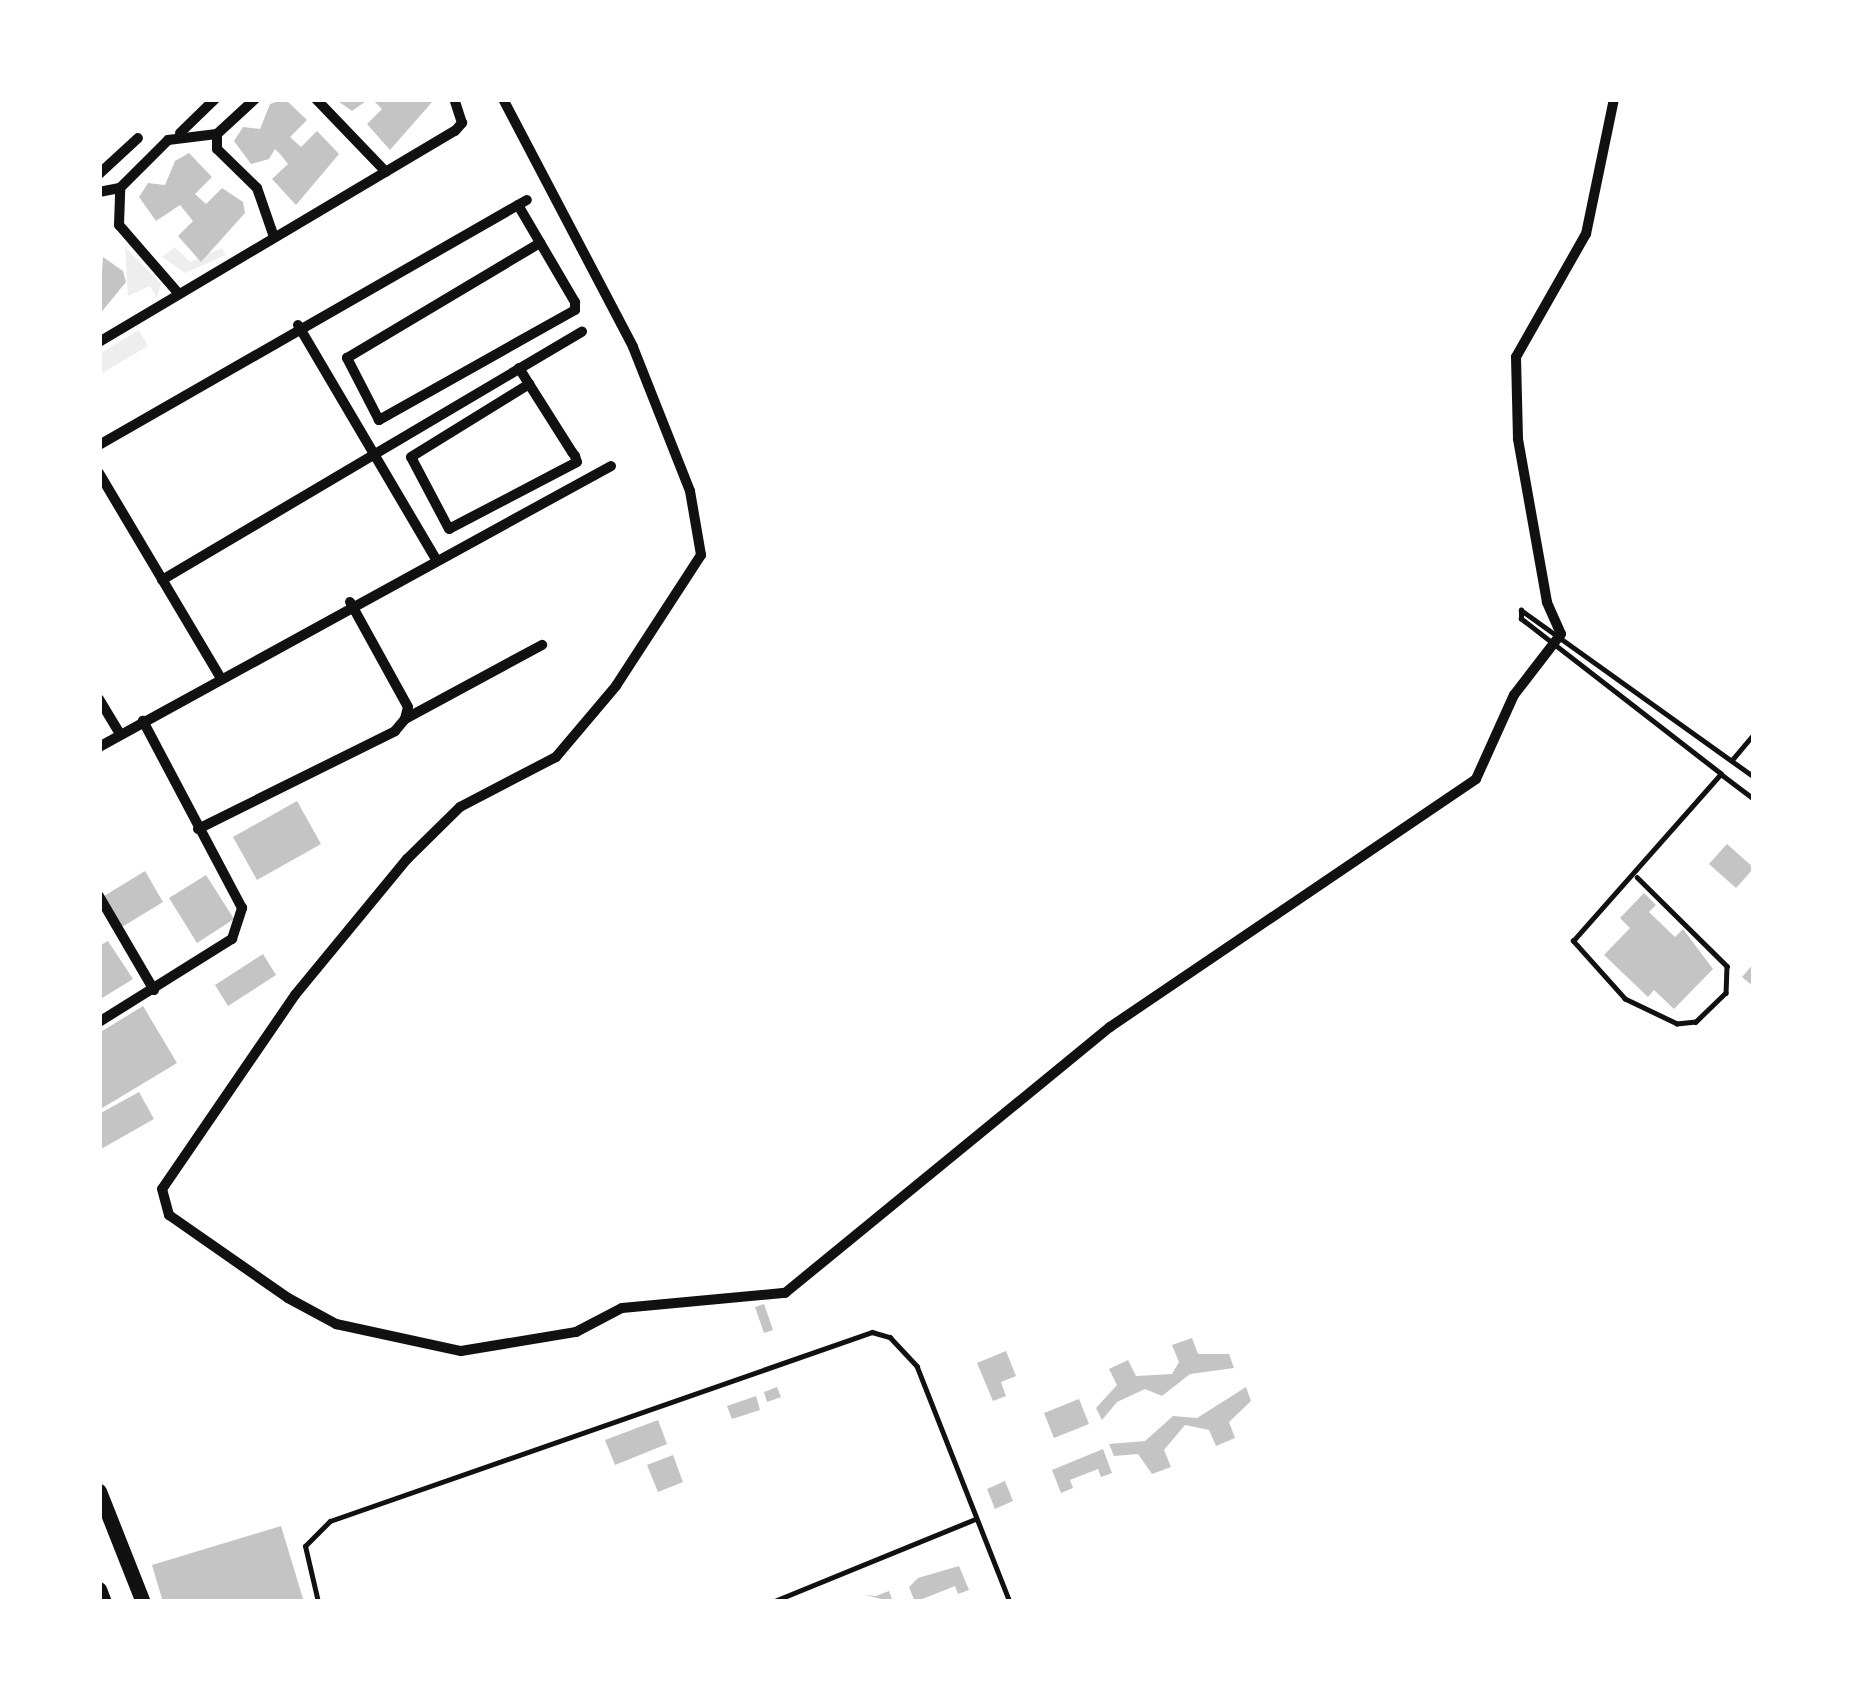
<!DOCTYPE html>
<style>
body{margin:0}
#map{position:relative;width:1853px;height:1701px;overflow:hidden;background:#fff;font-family:Rubik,sans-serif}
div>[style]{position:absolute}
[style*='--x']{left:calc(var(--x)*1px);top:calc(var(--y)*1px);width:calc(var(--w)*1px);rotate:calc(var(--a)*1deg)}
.green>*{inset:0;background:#eee}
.building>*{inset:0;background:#c4c4c4}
.service>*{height:4.5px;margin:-2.25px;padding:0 2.25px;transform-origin:2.25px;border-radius:2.25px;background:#111}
.minor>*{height:10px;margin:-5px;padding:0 5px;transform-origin:5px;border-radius:5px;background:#111}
.secondary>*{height:15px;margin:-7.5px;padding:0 7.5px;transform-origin:7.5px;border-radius:7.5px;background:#111}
span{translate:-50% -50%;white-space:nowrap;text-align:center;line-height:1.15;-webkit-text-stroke:10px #fff;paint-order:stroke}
.frame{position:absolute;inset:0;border:102px solid #fff;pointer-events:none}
</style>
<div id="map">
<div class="green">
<div style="clip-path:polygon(125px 247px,161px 284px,157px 298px,150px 286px,128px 296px)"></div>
<div style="clip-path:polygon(175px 247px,190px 262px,222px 248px,226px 255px,185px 273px,162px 257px)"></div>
<div style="clip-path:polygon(139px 330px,148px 346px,99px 375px,99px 354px)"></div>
</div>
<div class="building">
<div style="clip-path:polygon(285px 99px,307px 120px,290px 137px,301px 147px,317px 131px,339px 154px,296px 205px,272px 179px,288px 164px,280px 154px,275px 149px,269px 159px,251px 164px,234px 141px,243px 127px,260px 129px,270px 104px)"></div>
<div style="clip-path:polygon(335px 99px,369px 99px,352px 111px)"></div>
<div style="clip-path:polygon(372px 99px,431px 99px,433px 101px,390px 150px,367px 124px,382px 109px)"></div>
<div style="clip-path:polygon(189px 153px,212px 177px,195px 194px,206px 204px,222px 188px,243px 202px,245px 213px,201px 262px,178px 236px,193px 221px,185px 211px,180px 205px,156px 221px,139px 197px,148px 183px,165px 185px,175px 161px)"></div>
<div style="clip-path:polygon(103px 257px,123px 271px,126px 282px,99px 315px)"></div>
<div style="clip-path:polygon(297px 801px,321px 844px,257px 880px,233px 837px)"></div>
<div style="clip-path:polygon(1727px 844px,1754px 868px,1736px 888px,1709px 864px)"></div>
<div style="clip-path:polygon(145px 871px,163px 902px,122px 927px,104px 896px)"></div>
<div style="clip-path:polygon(206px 875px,234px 919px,197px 943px,169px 898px)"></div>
<div style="clip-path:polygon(1644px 893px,1656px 905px,1649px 912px,1675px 937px,1683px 929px,1713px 969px,1674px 1009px,1654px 990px,1648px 997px,1604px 955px,1630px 928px,1620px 918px)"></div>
<div style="clip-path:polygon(108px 941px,133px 979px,99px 1000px,99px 946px)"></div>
<div style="clip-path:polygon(263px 954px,276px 975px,228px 1006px,215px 985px)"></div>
<div style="clip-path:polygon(1754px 963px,1754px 987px,1742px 977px)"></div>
<div style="clip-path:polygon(143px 1006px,177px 1063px,99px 1110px,99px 1033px)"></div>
<div style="clip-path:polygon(139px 1092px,154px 1119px,101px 1149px,99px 1114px)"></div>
<div style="clip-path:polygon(764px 1304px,773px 1330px,764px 1333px,755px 1307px)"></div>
<div style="clip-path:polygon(1192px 1338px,1198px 1354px,1229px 1354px,1234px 1368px,1190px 1374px,1162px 1396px,1145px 1389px,1117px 1402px,1102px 1420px,1096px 1408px,1117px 1385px,1109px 1369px,1128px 1360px,1136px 1376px,1172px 1374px,1179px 1362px,1172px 1345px)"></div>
<div style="clip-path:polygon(1006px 1351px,1016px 1376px,1001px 1382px,1006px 1396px,993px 1401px,977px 1363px)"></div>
<div style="clip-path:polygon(777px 1387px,781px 1397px,767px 1402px,764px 1392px)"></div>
<div style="clip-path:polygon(1246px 1387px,1251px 1401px,1229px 1422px,1235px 1438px,1216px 1446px,1209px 1430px,1185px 1425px,1164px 1450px,1171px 1467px,1152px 1474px,1138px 1454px,1114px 1456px,1109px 1444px,1145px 1441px,1173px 1416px,1197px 1418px)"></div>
<div style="clip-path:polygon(756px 1396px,760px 1410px,732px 1419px,727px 1406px)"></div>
<div style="clip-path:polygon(1079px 1399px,1089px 1424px,1054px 1438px,1044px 1413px)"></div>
<div style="clip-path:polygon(658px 1420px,667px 1444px,615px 1465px,605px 1440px)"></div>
<div style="clip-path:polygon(1103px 1449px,1112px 1473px,1101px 1477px,1098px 1469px,1070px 1480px,1073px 1488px,1061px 1493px,1052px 1470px)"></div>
<div style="clip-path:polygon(673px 1455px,683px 1482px,658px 1492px,647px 1465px)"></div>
<div style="clip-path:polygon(1005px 1481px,1013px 1501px,995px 1509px,987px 1489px)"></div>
<div style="clip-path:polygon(281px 1526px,304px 1602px,163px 1602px,152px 1565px)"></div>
<div style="clip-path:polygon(959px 1566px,969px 1590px,958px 1594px,955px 1586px,915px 1602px,909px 1587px,918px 1578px)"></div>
<div style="clip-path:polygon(889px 1591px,893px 1602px,865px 1595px,876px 1596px)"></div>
</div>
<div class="service">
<div style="--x:1732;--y:760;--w:34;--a:-50"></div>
<div style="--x:1721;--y:774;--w:253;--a:-142.2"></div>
<div style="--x:1521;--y:619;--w:9;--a:-90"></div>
<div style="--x:1521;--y:610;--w:287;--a:35.6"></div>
<div style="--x:1637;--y:877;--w:127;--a:44.7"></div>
<div style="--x:1727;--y:966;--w:27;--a:92"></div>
<div style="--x:1726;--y:993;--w:42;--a:136"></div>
<div style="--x:1696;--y:1022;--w:19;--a:174"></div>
<div style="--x:1677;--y:1024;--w:58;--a:-154.3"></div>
<div style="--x:1625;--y:999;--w:78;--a:-131.9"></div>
<div style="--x:1573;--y:941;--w:223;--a:-48.5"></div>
<div style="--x:1721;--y:774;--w:41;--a:37.1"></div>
<div style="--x:318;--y:1602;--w:57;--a:-103.1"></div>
<div style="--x:305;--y:1546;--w:35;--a:-45"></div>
<div style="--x:330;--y:1521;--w:574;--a:-19.22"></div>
<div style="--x:872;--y:1332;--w:19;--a:16"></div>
<div style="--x:890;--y:1337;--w:40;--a:47"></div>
<div style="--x:917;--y:1366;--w:254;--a:68.5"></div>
<div style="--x:772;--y:1602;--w:219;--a:-22.2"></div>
</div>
<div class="minor">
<div style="--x:316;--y:99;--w:101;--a:46.2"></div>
<div style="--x:503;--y:99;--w:280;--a:62.3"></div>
<div style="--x:633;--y:347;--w:155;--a:68.4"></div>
<div style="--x:690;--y:491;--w:65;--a:80.2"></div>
<div style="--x:701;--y:555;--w:156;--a:123"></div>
<div style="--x:616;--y:686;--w:93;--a:130.2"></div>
<div style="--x:556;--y:757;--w:108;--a:152.5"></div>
<div style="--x:460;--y:807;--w:74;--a:135.5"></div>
<div style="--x:407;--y:859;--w:176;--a:129.5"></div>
<div style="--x:295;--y:995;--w:235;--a:124.4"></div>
<div style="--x:162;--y:1189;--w:27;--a:75"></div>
<div style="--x:169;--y:1215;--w:145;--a:34.9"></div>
<div style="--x:288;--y:1298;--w:55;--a:28.4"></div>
<div style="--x:336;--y:1324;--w:128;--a:12.2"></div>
<div style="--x:461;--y:1351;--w:117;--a:-9.4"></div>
<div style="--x:576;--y:1332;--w:52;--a:-27.6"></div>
<div style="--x:622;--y:1308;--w:164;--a:-5.3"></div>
<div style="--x:785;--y:1293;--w:420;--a:-39.3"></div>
<div style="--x:1110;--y:1027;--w:442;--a:-34.1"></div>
<div style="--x:1476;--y:779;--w:92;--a:-65.7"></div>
<div style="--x:1514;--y:695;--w:77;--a:-52.4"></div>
<div style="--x:1561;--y:634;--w:35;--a:-114"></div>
<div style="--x:1547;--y:602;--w:166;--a:-100.1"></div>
<div style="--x:1518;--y:439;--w:82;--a:-91.4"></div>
<div style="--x:1516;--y:357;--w:142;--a:-60.4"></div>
<div style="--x:1586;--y:234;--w:138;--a:-78.3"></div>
<div style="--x:180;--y:133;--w:49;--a:-44.2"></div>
<div style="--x:217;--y:134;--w:15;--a:90"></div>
<div style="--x:217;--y:149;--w:56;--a:44.3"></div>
<div style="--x:257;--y:188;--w:52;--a:70.9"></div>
<div style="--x:99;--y:174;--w:53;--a:-42.7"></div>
<div style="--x:99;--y:192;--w:21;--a:-11"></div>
<div style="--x:518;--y:205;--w:113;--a:59.6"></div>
<div style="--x:575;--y:302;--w:8;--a:90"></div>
<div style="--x:575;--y:310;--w:225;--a:150.7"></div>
<div style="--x:379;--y:420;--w:70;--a:-117.3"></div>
<div style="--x:347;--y:358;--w:225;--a:-30.8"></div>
<div style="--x:179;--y:294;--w:91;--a:-131"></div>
<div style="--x:119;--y:225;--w:37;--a:-88"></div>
<div style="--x:120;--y:188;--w:68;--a:-45"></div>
<div style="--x:168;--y:140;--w:49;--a:-7"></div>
<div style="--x:217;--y:134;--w:52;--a:-42.6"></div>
<div style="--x:298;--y:325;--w:270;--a:59.5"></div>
<div style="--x:99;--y:342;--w:414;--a:-30.7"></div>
<div style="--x:455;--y:131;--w:11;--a:-49"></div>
<div style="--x:462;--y:123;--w:25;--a:-108"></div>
<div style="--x:519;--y:368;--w:19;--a:58"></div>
<div style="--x:529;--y:384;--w:80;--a:57.7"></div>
<div style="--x:572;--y:452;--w:5;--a:53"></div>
<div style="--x:575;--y:456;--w:6;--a:72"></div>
<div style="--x:577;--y:462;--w:144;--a:152.4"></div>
<div style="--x:449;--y:529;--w:81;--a:-117.8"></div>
<div style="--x:411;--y:457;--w:139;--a:-31.7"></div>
<div style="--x:99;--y:445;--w:493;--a:-29.8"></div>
<div style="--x:99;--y:473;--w:237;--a:59.3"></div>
<div style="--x:162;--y:580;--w:488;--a:-30.6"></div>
<div style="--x:99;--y:699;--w:41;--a:59"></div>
<div style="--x:405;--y:719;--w:156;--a:-28.4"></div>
<div style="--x:99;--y:747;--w:584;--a:-28.76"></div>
<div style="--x:198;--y:829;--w:220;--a:-26.4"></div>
<div style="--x:395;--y:731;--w:16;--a:-50"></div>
<div style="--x:405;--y:719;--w:12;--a:-76"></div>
<div style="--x:408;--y:707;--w:120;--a:-118.9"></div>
<div style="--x:99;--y:896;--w:109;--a:59.7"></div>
<div style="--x:99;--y:1022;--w:157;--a:-32"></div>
<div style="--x:232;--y:939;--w:33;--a:-72"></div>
<div style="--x:242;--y:908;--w:212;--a:-117.9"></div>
</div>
<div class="secondary">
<div style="--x:99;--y:1491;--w:119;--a:68.4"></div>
<div style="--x:99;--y:1589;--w:14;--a:69"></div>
</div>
<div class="frame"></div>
</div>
